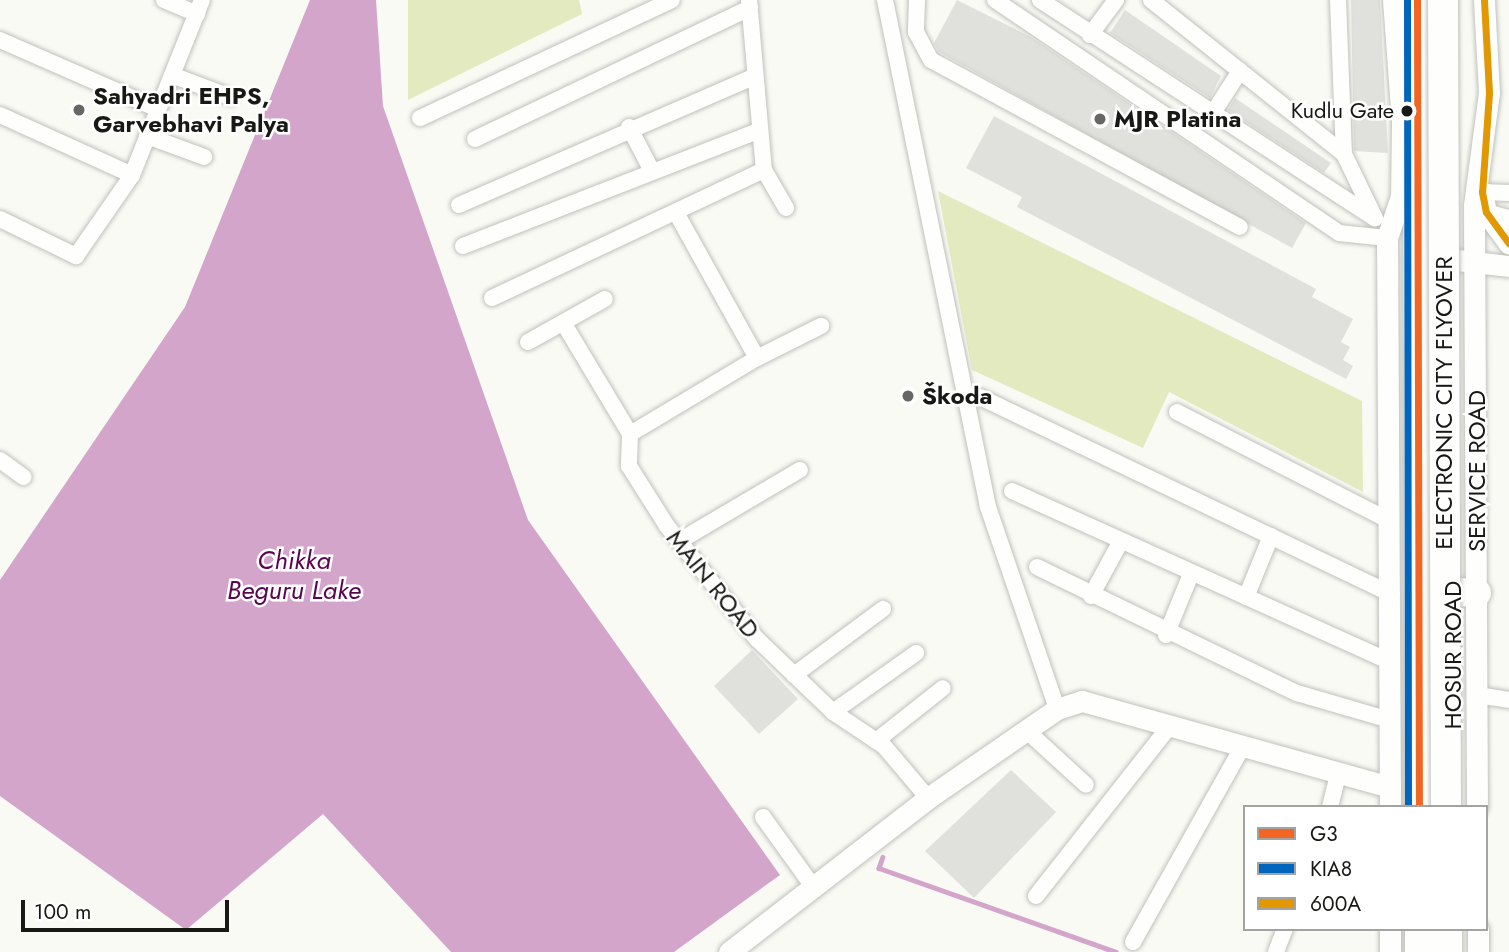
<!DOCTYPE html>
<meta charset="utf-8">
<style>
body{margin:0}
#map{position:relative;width:1509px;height:952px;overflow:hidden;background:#f9faf4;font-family:Jost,sans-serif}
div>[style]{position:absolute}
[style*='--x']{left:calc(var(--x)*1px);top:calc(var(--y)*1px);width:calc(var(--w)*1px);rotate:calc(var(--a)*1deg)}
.green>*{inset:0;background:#e4eac0}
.water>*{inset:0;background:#d4a5ca}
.stream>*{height:4.5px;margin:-2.25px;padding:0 2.25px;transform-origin:2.25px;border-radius:2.25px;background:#d4a5ca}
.building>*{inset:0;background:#e0e1dd}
.roads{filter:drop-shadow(0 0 2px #c0c1bc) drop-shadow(0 0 2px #c0c1bc)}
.minor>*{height:16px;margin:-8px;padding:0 8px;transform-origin:8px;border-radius:8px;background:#fefefd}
.tertiary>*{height:21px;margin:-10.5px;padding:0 10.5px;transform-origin:10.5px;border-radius:10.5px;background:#fefefd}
.trunk>*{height:28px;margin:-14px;padding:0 14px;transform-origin:14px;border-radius:14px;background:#fefefd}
.motorway>*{height:30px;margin:-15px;padding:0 15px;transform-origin:15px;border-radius:15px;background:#fefefd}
.bridges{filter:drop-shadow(0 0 2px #c0c1bc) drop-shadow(0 0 2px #c0c1bc)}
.motorway-bridge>*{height:30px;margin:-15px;padding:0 15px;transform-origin:15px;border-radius:15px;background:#fefefd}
.bus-1>*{height:7px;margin:-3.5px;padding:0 3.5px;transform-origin:3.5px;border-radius:3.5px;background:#f26522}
.bus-2>*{height:7px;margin:-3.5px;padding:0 3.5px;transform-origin:3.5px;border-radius:3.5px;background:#0065bd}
.bus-3>*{height:7px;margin:-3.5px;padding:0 3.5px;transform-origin:3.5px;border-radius:3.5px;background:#e19802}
.dots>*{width:19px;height:19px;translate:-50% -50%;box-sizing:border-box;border:4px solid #fff;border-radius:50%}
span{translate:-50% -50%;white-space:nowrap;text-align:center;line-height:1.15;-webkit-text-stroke:5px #fff;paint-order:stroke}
.bus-label{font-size:22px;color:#181915}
.right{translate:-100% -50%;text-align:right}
.poi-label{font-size:24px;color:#181915;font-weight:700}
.left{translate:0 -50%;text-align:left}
.street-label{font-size:24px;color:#181915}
.water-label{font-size:26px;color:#5b0552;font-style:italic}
.legend{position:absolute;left:1243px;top:805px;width:245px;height:126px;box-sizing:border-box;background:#fff;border:2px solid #a3a3a1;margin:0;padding:9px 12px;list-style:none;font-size:21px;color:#181915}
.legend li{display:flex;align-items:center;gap:14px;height:35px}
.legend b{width:35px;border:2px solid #a3a3a1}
.scale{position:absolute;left:21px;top:900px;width:208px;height:32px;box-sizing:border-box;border:4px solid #181915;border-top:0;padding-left:9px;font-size:21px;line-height:24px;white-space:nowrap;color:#181915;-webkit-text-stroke:5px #fff;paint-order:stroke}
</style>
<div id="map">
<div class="green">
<div style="clip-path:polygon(408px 0,579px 0,582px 14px,408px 100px)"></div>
<div style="clip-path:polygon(938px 191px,1362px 401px,1363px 492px,1169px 392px,1143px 448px,972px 370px)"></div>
</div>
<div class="water">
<div style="clip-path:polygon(310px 0,376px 0,383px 106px,528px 520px,780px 875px,674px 952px,451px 952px,323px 814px,186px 930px,0 796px,0 580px,185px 307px)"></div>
</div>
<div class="stream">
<div style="--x:883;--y:857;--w:12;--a:110"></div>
<div style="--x:879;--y:868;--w:251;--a:19.5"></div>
</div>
<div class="building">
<div style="clip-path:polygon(957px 0,1031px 37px,1306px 223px,1292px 248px,939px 52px,934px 43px)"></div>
<div style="clip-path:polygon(1351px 0,1380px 0,1388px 153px,1354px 151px)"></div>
<div style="clip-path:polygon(1125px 10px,1221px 76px,1210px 98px,1110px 33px)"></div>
<div style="clip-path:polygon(1235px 98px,1331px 163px,1324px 173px,1228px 110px)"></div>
<div style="clip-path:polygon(994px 116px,1316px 289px,1312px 297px,1353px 319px,1341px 342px,1350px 347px,1343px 360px,1353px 366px,1346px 379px,1017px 207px,1022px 197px,966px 168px)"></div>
<div style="clip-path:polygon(752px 650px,798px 699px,759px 734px,714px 686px)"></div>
<div style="clip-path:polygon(1011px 770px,1056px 812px,974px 898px,925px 851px)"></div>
</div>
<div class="roads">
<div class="minor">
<div style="--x:164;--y:0;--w:36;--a:23"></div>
<div style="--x:749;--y:0;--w:171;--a:85"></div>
<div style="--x:764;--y:170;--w:44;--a:59.9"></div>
<div style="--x:885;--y:0;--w:517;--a:78.52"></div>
<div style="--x:988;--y:507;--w:213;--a:71.1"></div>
<div style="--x:917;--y:0;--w:32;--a:92"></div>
<div style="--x:916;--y:32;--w:32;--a:62"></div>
<div style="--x:931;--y:60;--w:351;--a:28.4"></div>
<div style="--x:995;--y:0;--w:415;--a:34.1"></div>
<div style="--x:1339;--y:233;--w:48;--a:5.9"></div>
<div style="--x:1040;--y:0;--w:400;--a:33.1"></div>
<div style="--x:1151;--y:0;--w:247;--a:38.6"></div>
<div style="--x:1338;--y:0;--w:154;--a:87.8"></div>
<div style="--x:1344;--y:154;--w:71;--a:64.2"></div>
<div style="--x:1090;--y:35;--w:44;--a:-53.4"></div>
<div style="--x:0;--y:40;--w:172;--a:23.6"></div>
<div style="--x:172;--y:75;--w:62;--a:20.8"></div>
<div style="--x:0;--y:115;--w:145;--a:24.4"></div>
<div style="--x:1211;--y:116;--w:54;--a:-57.2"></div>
<div style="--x:420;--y:118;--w:278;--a:-25.1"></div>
<div style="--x:629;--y:127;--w:47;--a:62.4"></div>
<div style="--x:147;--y:136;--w:61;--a:20.2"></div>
<div style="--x:475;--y:139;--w:305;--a:-25.5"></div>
<div style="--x:1482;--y:192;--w:27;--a:2"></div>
<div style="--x:459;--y:205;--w:323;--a:-23.5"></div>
<div style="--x:1486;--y:212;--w:24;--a:15"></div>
<div style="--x:0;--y:219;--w:85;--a:26"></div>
<div style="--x:76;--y:256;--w:98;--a:-55.3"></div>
<div style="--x:132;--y:175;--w:188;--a:-68.2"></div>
<div style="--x:463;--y:246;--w:319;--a:-21.3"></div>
<div style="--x:492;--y:298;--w:301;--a:-25.2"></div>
<div style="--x:564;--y:324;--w:128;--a:59"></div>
<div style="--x:630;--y:434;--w:32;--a:92"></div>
<div style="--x:629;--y:466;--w:71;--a:57.7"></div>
<div style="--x:667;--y:526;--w:144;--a:51.5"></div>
<div style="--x:757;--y:639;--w:105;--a:43.8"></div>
<div style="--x:833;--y:712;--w:61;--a:33.7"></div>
<div style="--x:884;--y:746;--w:68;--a:49.8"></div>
<div style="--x:528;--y:342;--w:88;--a:-29.2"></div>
<div style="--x:757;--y:358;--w:72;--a:-26.6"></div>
<div style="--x:980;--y:397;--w:457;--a:25.6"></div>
<div style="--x:1177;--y:412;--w:239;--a:27.1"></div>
<div style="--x:630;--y:434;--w:148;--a:-30.9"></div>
<div style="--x:757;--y:358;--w:165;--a:-119.1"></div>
<div style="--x:0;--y:460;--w:29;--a:36"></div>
<div style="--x:1012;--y:491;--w:414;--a:24.3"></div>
<div style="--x:681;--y:540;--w:138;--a:-30.5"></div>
<div style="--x:1037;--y:567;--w:289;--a:25.9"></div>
<div style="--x:1297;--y:693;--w:97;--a:16.2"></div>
<div style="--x:1091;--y:596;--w:63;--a:-61.4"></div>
<div style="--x:1246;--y:597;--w:66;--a:-67.7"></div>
<div style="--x:1166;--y:635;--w:66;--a:-67.7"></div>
<div style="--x:794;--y:675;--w:111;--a:-36.6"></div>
<div style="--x:1478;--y:695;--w:31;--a:9"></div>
<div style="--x:833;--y:712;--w:102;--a:-35.4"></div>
<div style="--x:1026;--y:730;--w:81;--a:42.5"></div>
<div style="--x:876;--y:741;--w:85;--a:-38.3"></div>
<div style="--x:1330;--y:807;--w:36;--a:-76"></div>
<div style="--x:763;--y:817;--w:87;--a:54.3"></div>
<div style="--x:1036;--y:896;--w:215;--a:-51.8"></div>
<div style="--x:1133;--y:942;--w:225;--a:-60.7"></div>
<div style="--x:1276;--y:952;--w:25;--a:-69"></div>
</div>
<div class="tertiary">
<div style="--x:1482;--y:192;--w:20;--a:79"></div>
<div style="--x:1486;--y:212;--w:39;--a:54"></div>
<div style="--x:1432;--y:257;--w:78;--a:6.7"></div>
<div style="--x:1390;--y:807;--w:569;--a:-90.3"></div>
<div style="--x:1387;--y:238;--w:44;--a:-71.6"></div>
<div style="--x:1401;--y:196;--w:74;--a:-89.2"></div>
<div style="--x:1402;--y:122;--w:122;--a:-94.2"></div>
<div style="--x:1477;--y:807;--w:602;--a:-90.29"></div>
<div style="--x:1474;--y:205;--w:113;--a:-82.4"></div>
<div style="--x:1489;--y:93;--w:93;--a:-93.1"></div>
<div style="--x:1390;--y:929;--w:23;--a:90"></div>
<div style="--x:1478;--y:929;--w:23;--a:90"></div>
<div style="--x:729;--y:952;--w:252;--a:-37.7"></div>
<div style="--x:928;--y:798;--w:157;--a:-34.6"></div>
<div style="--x:1057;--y:709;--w:26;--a:-18"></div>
<div style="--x:1082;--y:701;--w:320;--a:15.6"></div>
</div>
<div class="trunk">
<div style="--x:1417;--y:0;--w:807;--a:89.86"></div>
<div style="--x:1453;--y:592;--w:24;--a:2"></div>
<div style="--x:1419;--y:929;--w:23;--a:90"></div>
</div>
<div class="motorway">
<div style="--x:1447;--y:929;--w:23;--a:90"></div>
</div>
</div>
<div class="bridges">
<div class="motorway-bridge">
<div style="--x:1443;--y:0;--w:807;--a:89.79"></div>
</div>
</div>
<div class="bus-1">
<div style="--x:1417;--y:0;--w:807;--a:89.86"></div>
</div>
<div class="bus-2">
<div style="--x:1407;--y:0;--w:807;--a:89.93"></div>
</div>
<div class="bus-3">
<div style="--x:1484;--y:0;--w:93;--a:86.9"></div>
<div style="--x:1489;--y:93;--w:99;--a:94"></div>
<div style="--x:1482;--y:192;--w:20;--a:79"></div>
<div style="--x:1486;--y:212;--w:39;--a:54"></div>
</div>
<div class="dots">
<div style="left:79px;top:110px;background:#676863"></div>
<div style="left:1407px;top:111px;background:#181915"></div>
<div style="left:1100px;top:119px;background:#676863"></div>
<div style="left:908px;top:396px;background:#676863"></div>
</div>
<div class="bus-label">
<span class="right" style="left:1394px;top:111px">Kudlu Gate</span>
</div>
<div class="poi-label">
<span class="left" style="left:93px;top:110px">Sahyadri EHPS,<br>Garvebhavi Palya</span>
<span class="left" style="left:1114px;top:119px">MJR Platina</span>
<span class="left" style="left:922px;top:396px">Škoda</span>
</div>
<div class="street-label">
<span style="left:1444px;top:403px;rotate:-90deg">ELECTRONIC CITY FLYOVER</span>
<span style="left:1477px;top:471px;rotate:-90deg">SERVICE ROAD</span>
<span style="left:713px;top:584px;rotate:51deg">MAIN ROAD</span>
<span style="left:1453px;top:655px;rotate:-90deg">HOSUR ROAD</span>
</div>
<div class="water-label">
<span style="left:294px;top:576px">Chikka<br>Beguru Lake</span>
</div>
<ul class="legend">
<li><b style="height:9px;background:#f26522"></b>G3</li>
<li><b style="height:9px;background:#0065bd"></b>KIA8</li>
<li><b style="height:9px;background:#e19802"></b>600A</li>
</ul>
<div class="scale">100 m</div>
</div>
